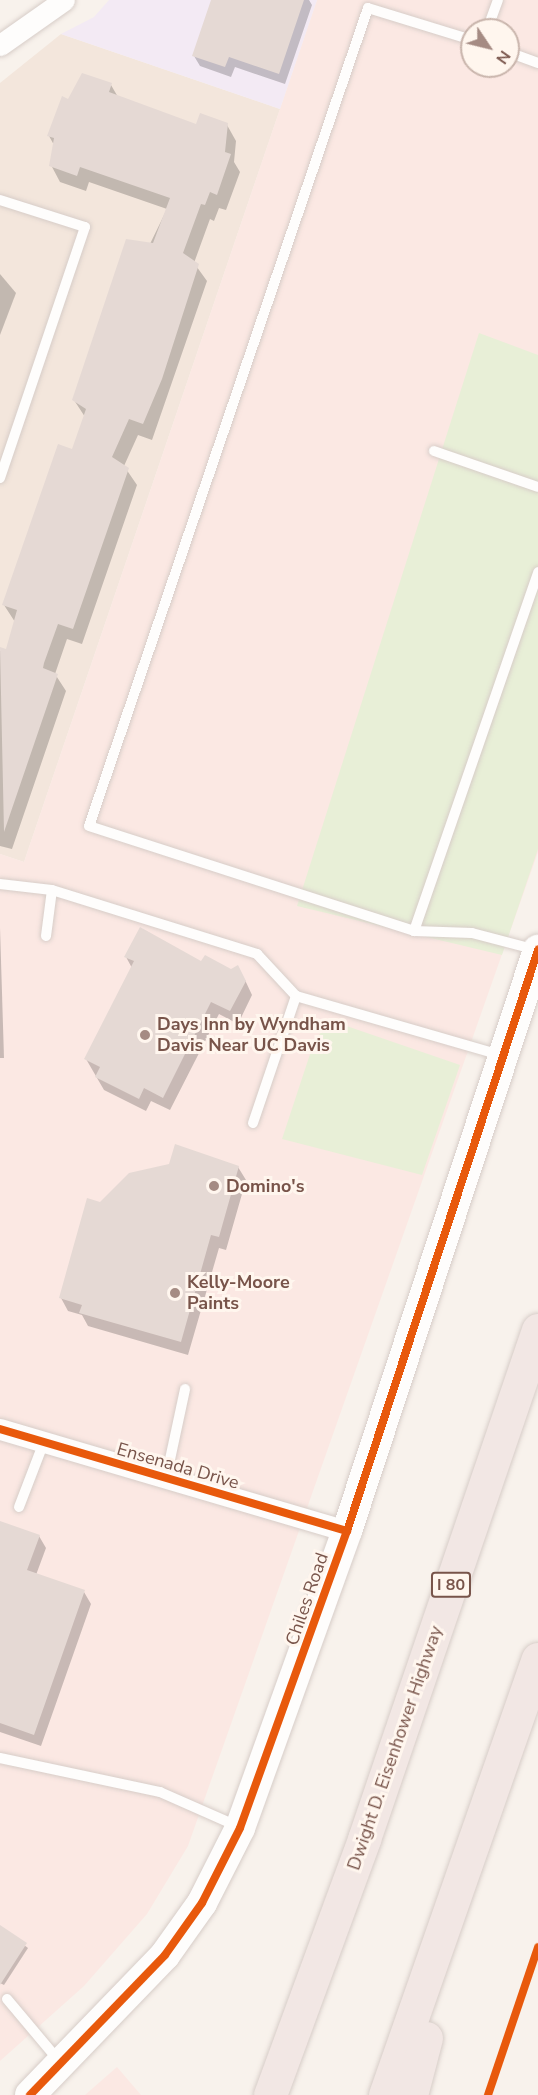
<!DOCTYPE html>
<style>
body{margin:0}
#map{position:relative;width:538px;height:2095px;overflow:hidden;background:#f8f2ec;font-family:"Nunito Sans",sans-serif}
div>[style]{position:absolute}
[style*='--x']{left:calc(var(--x)*1px);top:calc(var(--y)*1px);width:calc(var(--w)*1px);rotate:calc(var(--a)*1deg)}
.residential>*{inset:0;background:#f3e6dc}
.commercial>*{inset:0;background:#fbe8e3}
.education>*{inset:0;background:#f3eaf4}
.green>*{inset:0;background:#e8efd7}
.shadow>*{inset:0;background:#0003}
.building>*{inset:0;background:#e5d9d4}
.roads{filter:drop-shadow(0 0 2px #d7cdc8) drop-shadow(0 0 2px #d7cdc8)}
.lane>*{height:10px;margin:-5px;padding:0 5px;transform-origin:5px;border-radius:5px;background:#fefdfc}
.street>*{height:21px;margin:-10.5px;padding:0 10.5px;transform-origin:10.5px;border-radius:10.5px;background:#fefdfc}
.secondary>*{height:30px;margin:-15px;padding:0 15px;transform-origin:15px;border-radius:15px;background:#fefdfc}
.highway>*{height:33px;margin:-16.5px;padding:0 16.5px;transform-origin:16.5px;border-radius:16.5px;background:#f2e7e4}
.cycleway>*{height:8px;margin:-4px;padding:0 4px;transform-origin:4px;border-radius:4px;background:#e8590c}
.dots>*{width:16px;height:16px;translate:-50% -50%;box-sizing:border-box;border:3px solid #fff6ee;border-radius:50%}
span{translate:-50% -50%;white-space:nowrap;text-align:center;line-height:1.15;-webkit-text-stroke:6px #fff6ee;paint-order:stroke}
.shield-label span{padding:2px 4px;background:#fff6ee;border:2px solid;border-radius:4px;-webkit-text-stroke-width:0}
.shield-label{font-size:16px;color:#78544a;font-weight:700}
.poi-label{font-size:18px;color:#78544a;font-weight:700}
.left{translate:0 -50%;text-align:left}
.street-label{font-size:18px;color:#78544a}
.north{position:absolute;left:460px;top:18px;width:60px;height:60px;box-sizing:border-box;background:#fff6ee;border:2px solid #c9b5ac;border-radius:50%;rotate:125deg;font-size:16px;font-weight:700;line-height:24px;text-align:center;color:#78544a}
.north::after{content:'';display:block;margin:auto;width:21px;height:27px;background:#a58b83;clip-path:polygon(50% 0,100% 100%,50% 72%,0 100%)}
</style>
<div id="map">
<div class="residential">
<div style="clip-path:polygon(61px 34px,280px 109px,24px 862px,0 854px,0 83px)"></div>
</div>
<div class="commercial">
<div style="clip-path:polygon(evenodd,317px 0,538px 0,538px 852px,188px 1846px,147px 1914px,84px 1986px,0 2061px,0 854px,24px 862px,317px 0,472px 30px,508px 30px,508px 66px,472px 66px,472px 30px)"></div>
<div style="clip-path:polygon(117px 2067px,141px 2095px,85px 2095px)"></div>
</div>
<div class="education">
<div style="clip-path:polygon(109px 0,317px 0,280px 109px,61px 34px,94px 17px)"></div>
</div>
<div class="green">
<div style="clip-path:polygon(479px 333px,538px 355px,538px 849px,502px 955px,297px 906px)"></div>
<div style="clip-path:polygon(332px 1021px,460px 1065px,422px 1175px,282px 1139px,315px 1039px)"></div>
</div>
<div class="shadow">
<div style="clip-path:polygon(213px 0,309px 0,312px 5px,285px 84px,235px 67px,231px 77px,200px 66px,194px 56px)"></div>
<div style="clip-path:polygon(111px 85px,118px 97px,197px 126px,227px 125px,236px 141px,234px 162px,240px 172px,226px 210px,219px 208px,214px 221px,210px 219px,194px 263px,207px 281px,152px 440px,138px 435px,124px 466px,137px 485px,82px 644px,67px 639px,55px 674px,66px 691px,12px 849px,0 846px,0 651px,7px 651px,15px 622px,4px 605px,58px 446px,73px 451px,85px 417px,74px 400px,167px 209px,89px 182px,86px 191px,60px 182px,51px 165px,54px 145px,49px 136px,69px 101px)"></div>
<div style="clip-path:polygon(0 274px,16px 293px,0 335px)"></div>
<div style="clip-path:polygon(0 927px,4px 1058px,0 1058px)"></div>
<div style="clip-path:polygon(126px 957px,231px 970px,245px 980px,252px 995px,238px 1024px,219px 1014px,170px 1110px,151px 1101px,146px 1111px,104px 1090px,86px 1059px,132px 968px)"></div>
<div style="clip-path:polygon(238px 1167px,246px 1180px,226px 1250px,219px 1248px,188px 1355px,88px 1326px,82px 1315px,68px 1311px,61px 1298px,100px 1203px)"></div>
<div style="clip-path:polygon(0 1522px,39px 1536px,46px 1548px,36px 1575px,84px 1592px,91px 1604px,41px 1746px,0 1732px)"></div>
<div style="clip-path:polygon(0 1927px,28px 1948px,4px 1985px,0 1983px)"></div>
</div>
<div class="building">
<div style="clip-path:polygon(211px 0,304px 0,279px 74px,229px 57px,225px 67px,192px 56px)"></div>
<div style="clip-path:polygon(82px 73px,112px 83px,109px 92px,196px 124px,200px 113px,228px 123px,225px 152px,231px 154px,217px 195px,210px 192px,205px 205px,201px 204px,183px 253px,199px 264px,162px 379px,143px 424px,129px 419px,112px 457px,129px 468px,73px 629px,58px 624px,44px 663px,43px 668px,58px 674px,4px 832px,0 647px,6px 649px,17px 610px,2px 605px,58px 444px,72px 449px,86px 409px,72px 400px,126px 239px,153px 243px,170px 198px,80px 167px,77px 176px,49px 166px,54px 138px,47px 136px,62px 96px,68px 99px)"></div>
<div style="clip-path:polygon(140px 927px,201px 961px,205px 955px,231px 969px,238px 965px,246px 981px,230px 1011px,211px 1002px,163px 1098px,144px 1088px,139px 1099px,95px 1077px,100px 1067px,84px 1059px,134px 961px,124px 957px)"></div>
<div style="clip-path:polygon(175px 1144px,239px 1166px,219px 1237px,211px 1235px,181px 1342px,79px 1313px,82px 1305px,59px 1298px,87px 1198px,100px 1202px,129px 1173px,169px 1164px)"></div>
<div style="clip-path:polygon(0 1521px,40px 1535px,27px 1570px,85px 1590px,34px 1735px,0 1723px)"></div>
<div style="clip-path:polygon(0 1925px,27px 1943px,0 1985px)"></div>
</div>
<div class="roads">
<div class="lane">
<div style="--x:487;--y:30;--w:32;--a:-70"></div>
<div style="--x:472;--y:40;--w:109;--a:-162.9"></div>
<div style="--x:368;--y:8;--w:864;--a:108.83"></div>
<div style="--x:89;--y:826;--w:342;--a:17.9"></div>
<div style="--x:414;--y:931;--w:58;--a:2"></div>
<div style="--x:472;--y:933;--w:67;--a:14.7"></div>
<div style="--x:508;--y:52;--w:32;--a:20"></div>
<div style="--x:0;--y:200;--w:89;--a:17.6"></div>
<div style="--x:85;--y:227;--w:265;--a:108.7"></div>
<div style="--x:434;--y:451;--w:110;--a:19.1"></div>
<div style="--x:0;--y:884;--w:52;--a:6.6"></div>
<div style="--x:414;--y:931;--w:380;--a:-70.9"></div>
<div style="--x:46;--y:936;--w:46;--a:-82.6"></div>
<div style="--x:52;--y:890;--w:215;--a:17.3"></div>
<div style="--x:257;--y:954;--w:57;--a:47.1"></div>
<div style="--x:253;--y:1123;--w:134;--a:-71.3"></div>
<div style="--x:296;--y:996;--w:213;--a:16.1"></div>
<div style="--x:166;--y:1478;--w:91;--a:-77.9"></div>
<div style="--x:19;--y:1507;--w:70;--a:-69"></div>
<div style="--x:0;--y:1758;--w:164;--a:12"></div>
<div style="--x:160;--y:1792;--w:84;--a:23.8"></div>
<div style="--x:7;--y:1999;--w:81;--a:50"></div>
</div>
<div class="street">
<div style="--x:0;--y:45;--w:78;--a:-35.1"></div>
<div style="--x:0;--y:1429;--w:362;--a:16.4"></div>
</div>
<div class="secondary">
<div style="--x:30;--y:2095;--w:194;--a:-46"></div>
<div style="--x:165;--y:1955;--w:64;--a:-54.6"></div>
<div style="--x:202;--y:1903;--w:84;--a:-63.1"></div>
<div style="--x:240;--y:1828;--w:316;--a:-70.2"></div>
<div style="--x:347;--y:1531;--w:612;--a:-71.8"></div>
</div>
<div class="highway">
<div style="--x:270;--y:2095;--w:273;--a:-69.8"></div>
<div style="--x:364;--y:1839;--w:538;--a:-71.13"></div>
<div style="--x:385;--y:2095;--w:462;--a:-70.7"></div>
<div style="--x:411;--y:2095;--w:59;--a:-75.3"></div>
</div>
</div>
<div class="cycleway">
<div style="--x:0;--y:1429;--w:362;--a:16.4"></div>
<div style="--x:30;--y:2095;--w:194;--a:-46"></div>
<div style="--x:165;--y:1955;--w:64;--a:-54.6"></div>
<div style="--x:202;--y:1903;--w:84;--a:-63.1"></div>
<div style="--x:240;--y:1828;--w:316;--a:-70.2"></div>
<div style="--x:347;--y:1531;--w:612;--a:-71.8"></div>
<div style="--x:488;--y:2095;--w:156;--a:-71.3"></div>
</div>
<div class="dots">
<div style="left:145px;top:1035px;background:#a58b83"></div>
<div style="left:214px;top:1186px;background:#a58b83"></div>
<div style="left:175px;top:1293px;background:#a58b83"></div>
</div>
<div class="shield-label">
<span style="left:451px;top:1585px">I 80</span>
</div>
<div class="poi-label">
<span class="left" style="left:157px;top:1035px">Days Inn by Wyndham<br>Davis Near UC Davis</span>
<span class="left" style="left:226px;top:1186px">Domino's</span>
<span class="left" style="left:187px;top:1293px">Kelly-Moore<br>Paints</span>
</div>
<div class="street-label">
<span style="left:178px;top:1466px;rotate:16deg">Ensenada Drive</span>
<span style="left:307px;top:1599px;rotate:-71deg">Chiles Road</span>
<span style="left:395px;top:1748px;rotate:-71deg">Dwight D. Eisenhower Highway</span>
</div>
<div class="north">N</div>
</div>
